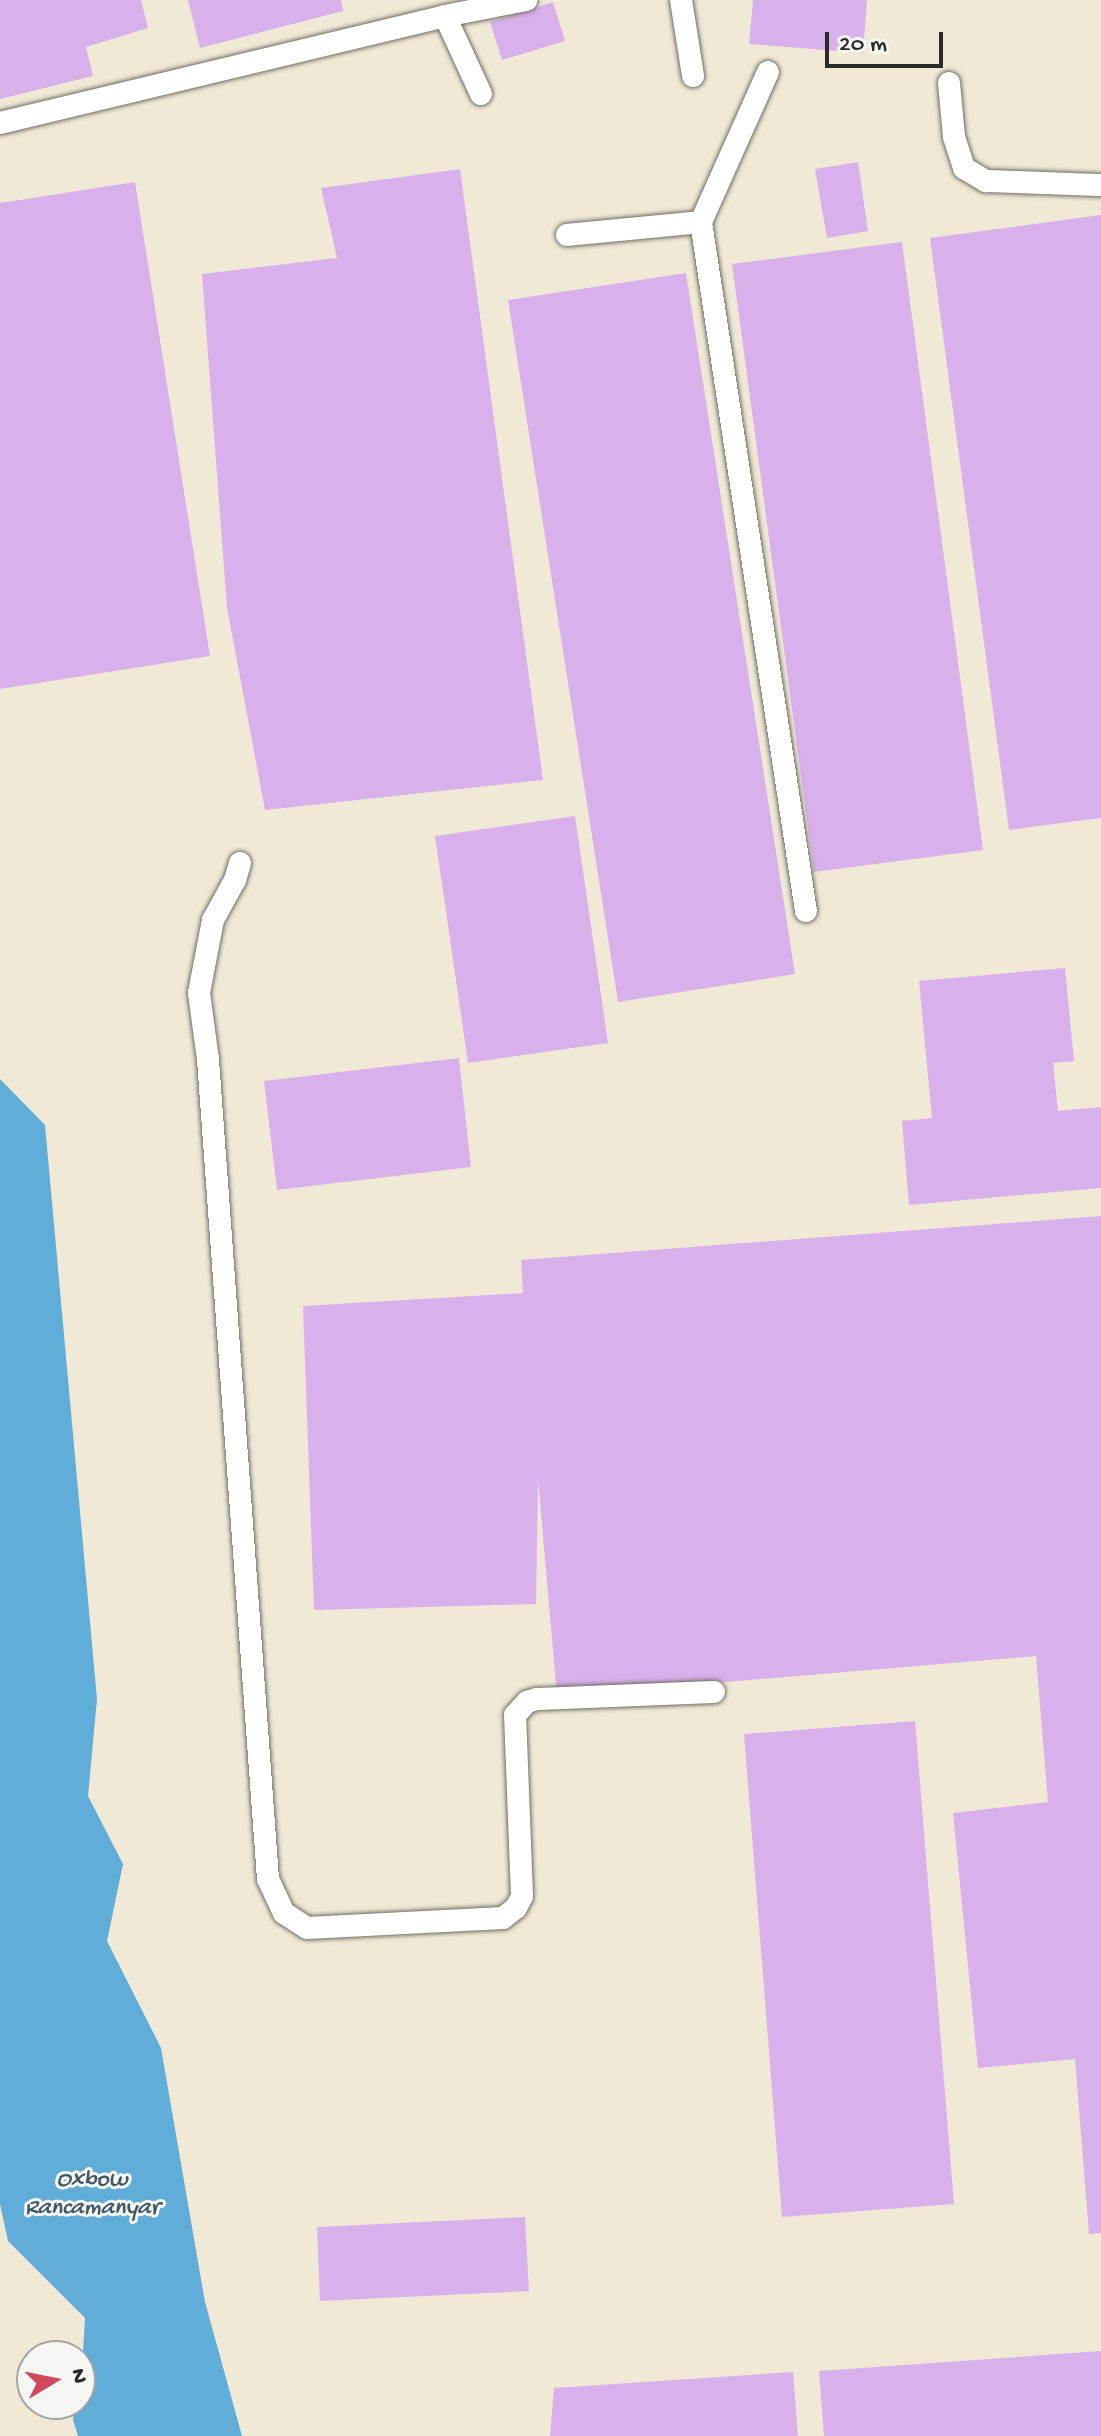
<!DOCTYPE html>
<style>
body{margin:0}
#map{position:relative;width:1101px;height:2436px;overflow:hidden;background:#f0e9d5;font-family:"Gochi Hand",sans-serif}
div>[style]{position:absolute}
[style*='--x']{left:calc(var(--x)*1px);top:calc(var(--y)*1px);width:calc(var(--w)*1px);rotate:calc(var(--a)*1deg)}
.water>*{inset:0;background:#61adda}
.building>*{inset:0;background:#d8b1ec}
.roads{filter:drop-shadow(0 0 2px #706e66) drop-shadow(0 0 2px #706e66)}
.service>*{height:22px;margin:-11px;padding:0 11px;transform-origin:11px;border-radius:11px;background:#fff}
span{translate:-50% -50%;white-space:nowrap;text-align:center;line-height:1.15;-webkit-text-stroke:6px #f6f6f2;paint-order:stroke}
.water-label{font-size:24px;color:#3e5868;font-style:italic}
.north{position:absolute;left:16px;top:2340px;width:80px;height:80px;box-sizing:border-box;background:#f6f6f2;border:2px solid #a5a5a2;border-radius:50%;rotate:80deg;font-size:22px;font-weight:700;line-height:32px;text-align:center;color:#2b2b2b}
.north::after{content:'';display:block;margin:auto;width:28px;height:36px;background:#d1495b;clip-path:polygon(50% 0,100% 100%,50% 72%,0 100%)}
.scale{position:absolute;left:825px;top:32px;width:118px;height:36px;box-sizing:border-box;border:4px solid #2b2b2b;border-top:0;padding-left:10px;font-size:24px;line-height:28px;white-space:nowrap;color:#2b2b2b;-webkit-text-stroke:6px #f6f6f2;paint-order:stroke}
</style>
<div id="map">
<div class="water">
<div style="clip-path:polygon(0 1079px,45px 1125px,97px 1699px,88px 1796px,123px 1864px,107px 1941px,161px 2048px,205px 2302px,242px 2436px,78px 2436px,73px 2420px,75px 2404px,80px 2404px,85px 2318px,8px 2241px,0 2204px)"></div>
</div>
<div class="building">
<div style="clip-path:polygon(0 0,141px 0,148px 28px,86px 47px,93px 76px,0 99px)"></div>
<div style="clip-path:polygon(188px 0,341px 0,343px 11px,200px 48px)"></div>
<div style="clip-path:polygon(753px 0,867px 0,863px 53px,749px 44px)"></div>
<div style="clip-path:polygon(553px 2px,565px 41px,502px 60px,490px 22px)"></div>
<div style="clip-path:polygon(858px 162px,868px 231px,827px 238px,815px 169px)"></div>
<div style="clip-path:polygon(460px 169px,543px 780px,265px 810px,227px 608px,202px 274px,337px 258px,321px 188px)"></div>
<div style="clip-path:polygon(135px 182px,210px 656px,0 689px,0 203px)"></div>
<div style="clip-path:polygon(1101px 215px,1101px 818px,1009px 830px,930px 238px)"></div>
<div style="clip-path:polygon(902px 242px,983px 850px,814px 872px,732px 264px)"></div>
<div style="clip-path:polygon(686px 273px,795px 974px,618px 1002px,508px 300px)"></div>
<div style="clip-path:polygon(575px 816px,608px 1043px,468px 1063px,435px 836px)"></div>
<div style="clip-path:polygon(1065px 968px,1074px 1061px,1053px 1063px,1058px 1111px,1101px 1107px,1101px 1188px,909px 1205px,902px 1121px,932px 1118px,919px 981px)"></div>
<div style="clip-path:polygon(459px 1058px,471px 1167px,277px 1190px,264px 1081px)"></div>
<div style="clip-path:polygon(1101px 1216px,1101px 2233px,1089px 2234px,1075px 2059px,978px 2068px,953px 1813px,1048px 1802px,1036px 1656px,557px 1696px,538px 1479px,536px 1604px,314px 1610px,303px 1306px,523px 1293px,521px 1260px)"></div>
<div style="clip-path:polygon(915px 1721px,954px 2204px,782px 2217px,744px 1734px)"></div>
<div style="clip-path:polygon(525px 2217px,529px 2291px,320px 2301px,317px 2227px)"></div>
<div style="clip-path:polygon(1101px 2351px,1101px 2436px,824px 2436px,819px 2371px)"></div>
<div style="clip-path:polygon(793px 2372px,798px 2436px,550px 2436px,554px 2388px)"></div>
</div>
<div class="roads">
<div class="service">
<div style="--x:681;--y:0;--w:77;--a:81"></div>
<div style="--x:445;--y:16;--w:86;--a:65.2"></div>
<div style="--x:768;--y:72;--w:164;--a:114.1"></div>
<div style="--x:701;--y:222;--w:697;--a:81.34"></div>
<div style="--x:949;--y:83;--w:54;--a:84.7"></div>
<div style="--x:954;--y:137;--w:33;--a:72"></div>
<div style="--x:964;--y:168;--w:26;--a:31"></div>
<div style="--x:986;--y:181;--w:115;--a:2"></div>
<div style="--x:0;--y:123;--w:458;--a:-13.5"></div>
<div style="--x:445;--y:16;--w:83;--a:-11.2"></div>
<div style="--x:567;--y:235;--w:135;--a:-5.5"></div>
<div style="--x:240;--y:863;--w:18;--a:106"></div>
<div style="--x:235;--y:880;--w:46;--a:118.8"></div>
<div style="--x:213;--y:920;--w:74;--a:100.9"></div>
<div style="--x:199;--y:993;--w:68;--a:82.3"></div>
<div style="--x:208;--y:1060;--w:821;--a:85.81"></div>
<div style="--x:268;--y:1879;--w:38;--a:65"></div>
<div style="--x:284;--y:1913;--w:27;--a:33"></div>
<div style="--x:307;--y:1928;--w:196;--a:-2.9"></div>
<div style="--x:503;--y:1918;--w:16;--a:-38"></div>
<div style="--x:516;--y:1908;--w:13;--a:-63"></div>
<div style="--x:522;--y:1896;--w:181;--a:-92.2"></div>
<div style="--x:515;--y:1715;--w:18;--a:-47"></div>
<div style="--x:527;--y:1702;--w:10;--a:-17"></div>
<div style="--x:537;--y:1699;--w:177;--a:-2.3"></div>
</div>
</div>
<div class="water-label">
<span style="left:92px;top:2195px">Oxbow<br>Rancamanyar</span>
</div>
<div class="north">N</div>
<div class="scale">20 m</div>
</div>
